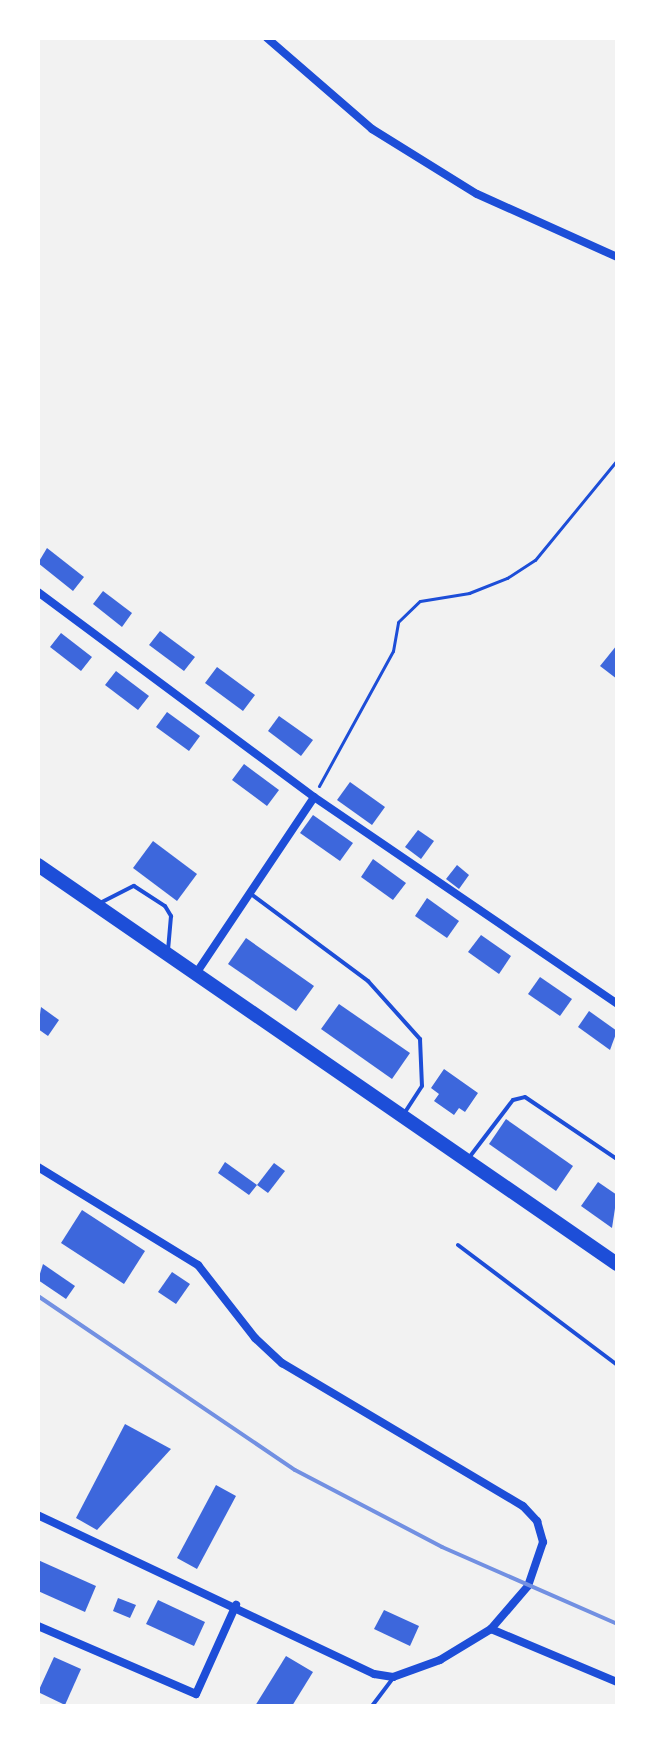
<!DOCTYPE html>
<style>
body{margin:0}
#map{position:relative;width:655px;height:1744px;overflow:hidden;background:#f2f2f2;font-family:Commissioner,sans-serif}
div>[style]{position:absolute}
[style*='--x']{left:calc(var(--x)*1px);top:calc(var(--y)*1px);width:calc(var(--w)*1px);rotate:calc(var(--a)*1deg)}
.building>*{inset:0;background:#3d67dc}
.path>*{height:3px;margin:-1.5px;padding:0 1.5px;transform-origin:1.5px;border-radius:1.5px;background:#1d4ed8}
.service>*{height:4px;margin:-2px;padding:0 2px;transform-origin:2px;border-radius:2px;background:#1d4ed8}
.minor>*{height:8px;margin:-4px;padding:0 4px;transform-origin:4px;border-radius:4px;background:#1d4ed8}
.trunk>*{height:14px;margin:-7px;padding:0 7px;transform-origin:7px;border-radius:7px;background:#1d4ed8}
.rail>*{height:4px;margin:-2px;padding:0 2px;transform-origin:2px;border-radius:2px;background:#7290e2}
span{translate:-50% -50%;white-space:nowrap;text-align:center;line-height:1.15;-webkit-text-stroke:8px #fff;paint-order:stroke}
.frame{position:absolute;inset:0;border:40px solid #fff;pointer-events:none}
</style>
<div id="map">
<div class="building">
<div style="clip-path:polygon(47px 548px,84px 577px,73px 591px,38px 563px)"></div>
<div style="clip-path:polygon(103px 591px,132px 613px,122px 627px,93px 604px)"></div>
<div style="clip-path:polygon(160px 631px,195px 657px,184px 671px,149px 645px)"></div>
<div style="clip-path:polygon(61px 633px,92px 657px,81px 671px,50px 647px)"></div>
<div style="clip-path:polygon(617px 645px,617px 679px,600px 666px)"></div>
<div style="clip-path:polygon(217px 667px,255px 695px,243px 711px,205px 683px)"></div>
<div style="clip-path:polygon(116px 671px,149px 696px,138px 710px,105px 685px)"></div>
<div style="clip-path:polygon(167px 712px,200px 736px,189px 751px,156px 727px)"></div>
<div style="clip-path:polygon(279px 716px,313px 740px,301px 756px,268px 731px)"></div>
<div style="clip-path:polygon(244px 764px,279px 790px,267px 806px,232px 780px)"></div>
<div style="clip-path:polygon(350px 782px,385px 807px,372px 825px,337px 800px)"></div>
<div style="clip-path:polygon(313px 815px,353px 843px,340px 861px,300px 833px)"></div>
<div style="clip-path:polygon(418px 830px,434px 841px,421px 859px,405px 847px)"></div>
<div style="clip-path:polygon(153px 841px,197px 874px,177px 901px,133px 868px)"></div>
<div style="clip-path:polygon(373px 859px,406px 883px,393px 900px,361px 877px)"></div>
<div style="clip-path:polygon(457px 865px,469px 875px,459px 889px,446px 879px)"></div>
<div style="clip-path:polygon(427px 898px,459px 921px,447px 938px,415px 916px)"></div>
<div style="clip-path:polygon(481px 935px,511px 956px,499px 974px,468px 952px)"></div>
<div style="clip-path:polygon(246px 938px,314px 986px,296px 1011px,228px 964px)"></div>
<div style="clip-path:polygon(540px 977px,572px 999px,560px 1016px,528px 994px)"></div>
<div style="clip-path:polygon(339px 1004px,410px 1053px,392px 1079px,321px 1029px)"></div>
<div style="clip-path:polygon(41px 1007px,59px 1020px,48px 1036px,38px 1029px)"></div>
<div style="clip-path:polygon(589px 1011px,617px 1031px,610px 1050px,578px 1027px)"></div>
<div style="clip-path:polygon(444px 1069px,478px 1093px,465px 1112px,459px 1108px,454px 1115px,434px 1101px,439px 1094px,431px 1088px)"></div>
<div style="clip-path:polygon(506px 1119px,573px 1166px,556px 1191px,489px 1144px)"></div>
<div style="clip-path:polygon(225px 1162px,257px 1185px,249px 1195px,218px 1173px)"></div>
<div style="clip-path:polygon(274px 1163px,285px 1171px,268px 1193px,257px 1185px)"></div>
<div style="clip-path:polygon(598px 1182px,617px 1195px,612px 1228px,581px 1206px)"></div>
<div style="clip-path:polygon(82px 1210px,145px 1251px,124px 1284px,61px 1243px)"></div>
<div style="clip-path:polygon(43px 1264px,75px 1286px,66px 1299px,38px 1280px)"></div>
<div style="clip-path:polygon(172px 1272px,190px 1284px,176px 1304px,158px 1292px)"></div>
<div style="clip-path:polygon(125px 1424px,171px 1449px,97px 1530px,76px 1518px)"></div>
<div style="clip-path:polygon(216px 1485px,236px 1496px,197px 1569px,177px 1558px)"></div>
<div style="clip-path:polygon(38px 1560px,96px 1586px,85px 1612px,38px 1591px)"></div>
<div style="clip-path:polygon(118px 1598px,136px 1605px,130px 1618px,113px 1611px)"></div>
<div style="clip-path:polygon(158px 1600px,205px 1622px,194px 1646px,146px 1624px)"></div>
<div style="clip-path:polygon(384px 1610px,419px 1626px,410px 1646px,374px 1629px)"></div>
<div style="clip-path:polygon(286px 1656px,313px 1672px,292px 1706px,255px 1706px)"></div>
<div style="clip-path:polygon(54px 1657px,81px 1669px,65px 1705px,38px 1692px)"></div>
</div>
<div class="path">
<div style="--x:319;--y:786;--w:154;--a:-61.3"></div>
<div style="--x:393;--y:651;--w:29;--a:-80"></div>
<div style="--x:398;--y:622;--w:30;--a:-44"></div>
<div style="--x:420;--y:601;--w:50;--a:-9.3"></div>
<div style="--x:469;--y:593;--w:41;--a:-21.5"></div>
<div style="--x:507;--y:578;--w:33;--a:-33"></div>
<div style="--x:535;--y:560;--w:129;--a:-50.6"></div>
</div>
<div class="service">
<div style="--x:251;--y:894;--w:146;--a:36.6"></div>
<div style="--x:368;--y:981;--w:78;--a:48.1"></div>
<div style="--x:420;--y:1039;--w:47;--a:87.6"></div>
<div style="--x:422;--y:1086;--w:31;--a:123"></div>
<div style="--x:100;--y:903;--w:38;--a:-27"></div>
<div style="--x:134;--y:886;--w:37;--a:33"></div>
<div style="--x:165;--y:906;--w:12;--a:59"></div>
<div style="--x:171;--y:916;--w:35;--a:95"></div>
<div style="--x:468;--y:1159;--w:74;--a:-52.7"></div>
<div style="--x:513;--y:1100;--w:12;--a:-14"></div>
<div style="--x:525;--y:1097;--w:111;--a:34"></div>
<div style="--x:458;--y:1245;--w:199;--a:37"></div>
<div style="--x:372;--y:1706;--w:34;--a:-53"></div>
</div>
<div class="minor">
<div style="--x:267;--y:38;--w:139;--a:40.9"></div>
<div style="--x:372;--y:129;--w:123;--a:31.8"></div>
<div style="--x:477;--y:194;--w:154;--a:24.2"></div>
<div style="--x:38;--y:592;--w:344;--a:36.6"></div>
<div style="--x:314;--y:797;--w:367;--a:34.3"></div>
<div style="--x:195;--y:975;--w:214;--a:-56.2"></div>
<div style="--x:38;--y:1167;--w:188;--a:31.5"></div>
<div style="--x:198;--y:1265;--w:93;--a:52"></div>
<div style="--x:255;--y:1338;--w:37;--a:43"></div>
<div style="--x:282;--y:1363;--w:280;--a:30.7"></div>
<div style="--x:523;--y:1506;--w:21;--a:47"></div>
<div style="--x:537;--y:1521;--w:22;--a:74"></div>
<div style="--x:543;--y:1542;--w:46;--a:108.8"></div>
<div style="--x:528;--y:1586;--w:57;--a:130.7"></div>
<div style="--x:491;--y:1629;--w:60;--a:148.7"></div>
<div style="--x:440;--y:1660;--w:50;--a:160.1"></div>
<div style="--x:393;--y:1677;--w:19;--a:-171"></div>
<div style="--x:374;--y:1674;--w:372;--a:-154.7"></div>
<div style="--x:38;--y:1626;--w:172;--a:23.3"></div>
<div style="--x:196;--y:1694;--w:98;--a:-65.8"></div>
<div style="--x:491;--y:1629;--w:137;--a:22.8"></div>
</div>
<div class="trunk">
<div style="--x:38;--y:865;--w:703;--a:34.57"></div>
</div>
<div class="rail">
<div style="--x:38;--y:1296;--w:310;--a:34.1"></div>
<div style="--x:295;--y:1470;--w:166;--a:27.6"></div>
<div style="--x:442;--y:1547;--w:191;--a:23.7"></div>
</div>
<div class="frame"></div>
</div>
